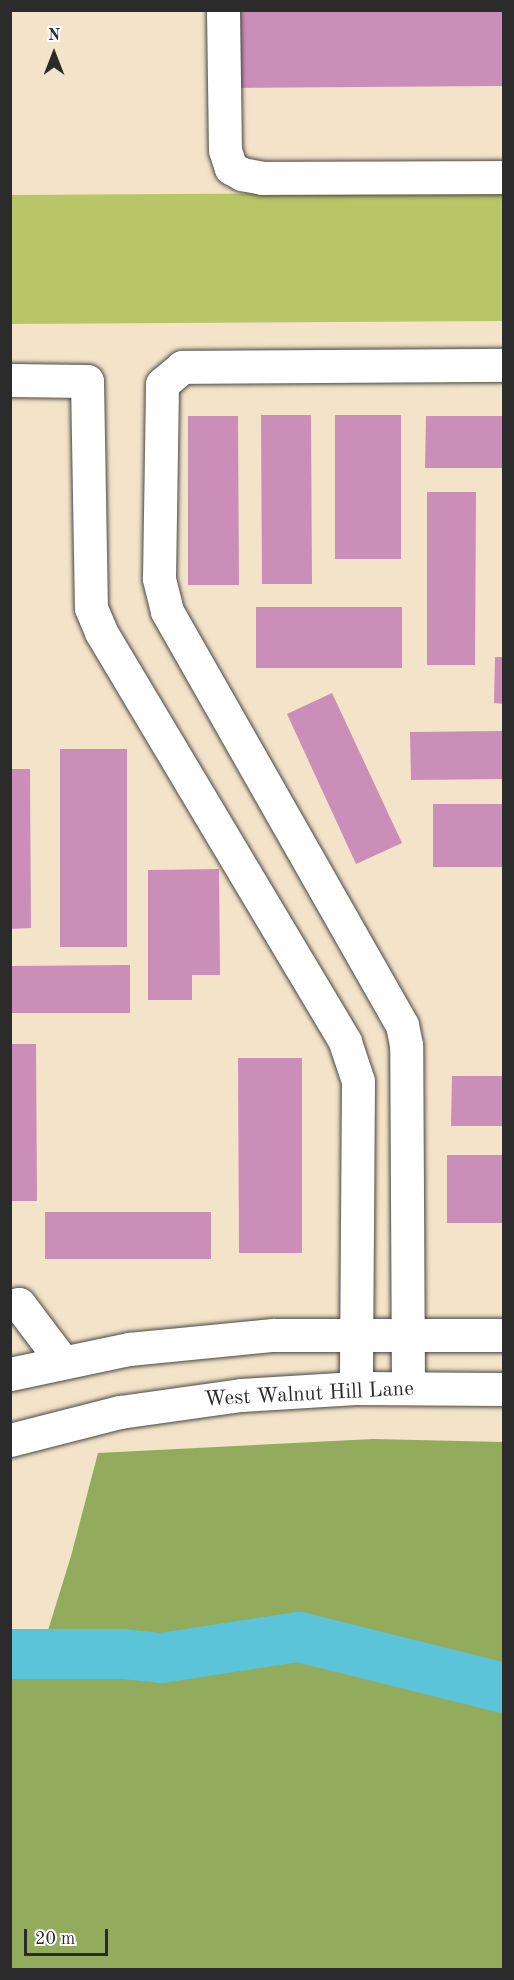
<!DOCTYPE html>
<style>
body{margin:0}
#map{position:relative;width:514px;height:1980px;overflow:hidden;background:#f3e3c9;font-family:"Old Standard TT",serif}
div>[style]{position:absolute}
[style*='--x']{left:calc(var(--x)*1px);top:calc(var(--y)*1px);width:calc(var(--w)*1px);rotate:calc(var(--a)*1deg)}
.green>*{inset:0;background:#b8c668}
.forest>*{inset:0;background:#92ab5c}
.river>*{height:50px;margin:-25px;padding:0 25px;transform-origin:25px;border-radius:25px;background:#5cc4d9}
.building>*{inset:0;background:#cb8eb8}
.roads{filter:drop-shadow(0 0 2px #494743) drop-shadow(0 0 2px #494743)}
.minor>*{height:33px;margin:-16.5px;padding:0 16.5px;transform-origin:16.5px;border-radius:16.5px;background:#fff}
.major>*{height:33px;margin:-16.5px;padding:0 16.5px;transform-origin:16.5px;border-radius:16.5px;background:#fff}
span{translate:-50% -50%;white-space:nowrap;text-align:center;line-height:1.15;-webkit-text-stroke:4.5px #fff;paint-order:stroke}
.street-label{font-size:21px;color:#2b2b2b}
.frame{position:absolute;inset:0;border:12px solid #2b2b2b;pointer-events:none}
.north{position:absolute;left:24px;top:24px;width:60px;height:60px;-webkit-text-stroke:4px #fff;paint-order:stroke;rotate:0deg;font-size:16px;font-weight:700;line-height:24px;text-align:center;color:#2b2b2b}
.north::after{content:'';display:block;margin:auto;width:21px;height:27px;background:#2b2b2b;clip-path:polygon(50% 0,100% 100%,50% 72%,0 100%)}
.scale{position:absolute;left:24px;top:1929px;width:84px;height:27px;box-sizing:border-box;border:3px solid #2b2b2b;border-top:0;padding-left:8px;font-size:18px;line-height:21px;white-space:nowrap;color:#2b2b2b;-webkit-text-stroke:4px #fff;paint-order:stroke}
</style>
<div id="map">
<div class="green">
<div style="clip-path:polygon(503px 192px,503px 321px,11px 324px,10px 195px)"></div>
</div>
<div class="forest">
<div style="clip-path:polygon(373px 1439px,503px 1442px,503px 1969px,11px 1969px,11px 1659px,41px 1653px,71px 1556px,98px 1453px)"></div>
</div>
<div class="river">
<div style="--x:10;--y:1654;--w:113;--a:0"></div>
<div style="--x:123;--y:1654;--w:38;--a:6"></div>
<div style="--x:161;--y:1658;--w:140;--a:-8.7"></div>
<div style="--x:299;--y:1637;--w:211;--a:14"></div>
</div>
<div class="building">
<div style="clip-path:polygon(234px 10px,504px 10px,504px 86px,235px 88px)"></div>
<div style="clip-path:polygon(261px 415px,311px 415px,312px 584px,262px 584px)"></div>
<div style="clip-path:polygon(335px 415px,401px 415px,401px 559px,335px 559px)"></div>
<div style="clip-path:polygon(188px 416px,238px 416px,239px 585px,188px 585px)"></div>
<div style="clip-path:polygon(426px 416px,504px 416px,504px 468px,425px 468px)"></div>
<div style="clip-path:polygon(427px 492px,476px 492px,475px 665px,427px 665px)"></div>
<div style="clip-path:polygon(256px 607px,402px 607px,402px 668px,256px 668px)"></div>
<div style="clip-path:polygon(495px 657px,504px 657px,504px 704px,494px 703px)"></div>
<div style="clip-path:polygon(332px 693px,402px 843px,356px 864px,287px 714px)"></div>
<div style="clip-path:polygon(504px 731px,504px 779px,411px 780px,410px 732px)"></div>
<div style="clip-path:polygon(60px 749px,127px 749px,127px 947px,60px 947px)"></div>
<div style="clip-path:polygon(10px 769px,30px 769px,31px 928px,10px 929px)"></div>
<div style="clip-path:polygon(433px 804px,504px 804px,504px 867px,433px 867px)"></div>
<div style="clip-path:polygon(219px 869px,220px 975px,192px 975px,192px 1000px,148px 1000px,148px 870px)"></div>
<div style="clip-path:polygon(130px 965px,130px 1013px,10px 1013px,10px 966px)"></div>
<div style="clip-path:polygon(10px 1044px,36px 1044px,37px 1201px,10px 1201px)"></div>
<div style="clip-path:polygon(238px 1058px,302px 1058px,302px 1253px,239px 1253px)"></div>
<div style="clip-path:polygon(452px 1076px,504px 1076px,504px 1126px,451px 1126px)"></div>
<div style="clip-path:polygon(447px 1155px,504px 1155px,504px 1223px,447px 1223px)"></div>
<div style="clip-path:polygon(45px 1212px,211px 1212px,211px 1259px,45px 1259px)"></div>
</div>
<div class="roads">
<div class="minor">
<div style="--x:223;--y:10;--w:140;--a:89.2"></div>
<div style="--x:225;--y:150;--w:19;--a:72"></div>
<div style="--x:231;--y:168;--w:13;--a:29"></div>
<div style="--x:242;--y:174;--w:20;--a:11"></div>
<div style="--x:262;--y:178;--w:242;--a:-0.2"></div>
<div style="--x:10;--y:380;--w:77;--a:0.7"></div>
<div style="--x:87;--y:381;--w:227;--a:89"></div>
<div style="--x:91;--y:608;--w:26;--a:67"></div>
<div style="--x:101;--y:632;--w:477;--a:59.2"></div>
<div style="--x:345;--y:1042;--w:41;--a:71.6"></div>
<div style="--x:358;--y:1081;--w:307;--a:90.4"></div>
<div style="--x:10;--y:1306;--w:9;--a:-13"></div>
<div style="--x:19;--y:1304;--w:71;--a:53"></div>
<div style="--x:408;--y:1388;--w:343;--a:-90.3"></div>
<div style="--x:406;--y:1045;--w:20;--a:-101"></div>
<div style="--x:402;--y:1025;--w:476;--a:-119.6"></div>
<div style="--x:167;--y:611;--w:34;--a:-104"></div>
<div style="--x:159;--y:578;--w:194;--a:-89.1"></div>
<div style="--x:162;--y:384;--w:26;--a:-40"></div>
<div style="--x:182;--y:367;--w:322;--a:-0.4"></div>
</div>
<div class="major">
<div style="--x:10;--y:1374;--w:122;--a:-11.9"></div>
<div style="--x:129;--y:1349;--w:145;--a:-5.6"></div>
<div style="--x:273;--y:1335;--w:231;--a:0"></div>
<div style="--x:10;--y:1440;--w:114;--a:-14.3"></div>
<div style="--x:120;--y:1412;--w:122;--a:-8"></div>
<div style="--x:241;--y:1395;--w:115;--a:-3.5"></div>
<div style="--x:356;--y:1388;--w:148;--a:0.4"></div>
</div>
</div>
<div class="street-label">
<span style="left:309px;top:1395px;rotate:-3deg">West Walnut Hill Lane</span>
</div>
<div class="frame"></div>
<div class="north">N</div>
<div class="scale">20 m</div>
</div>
